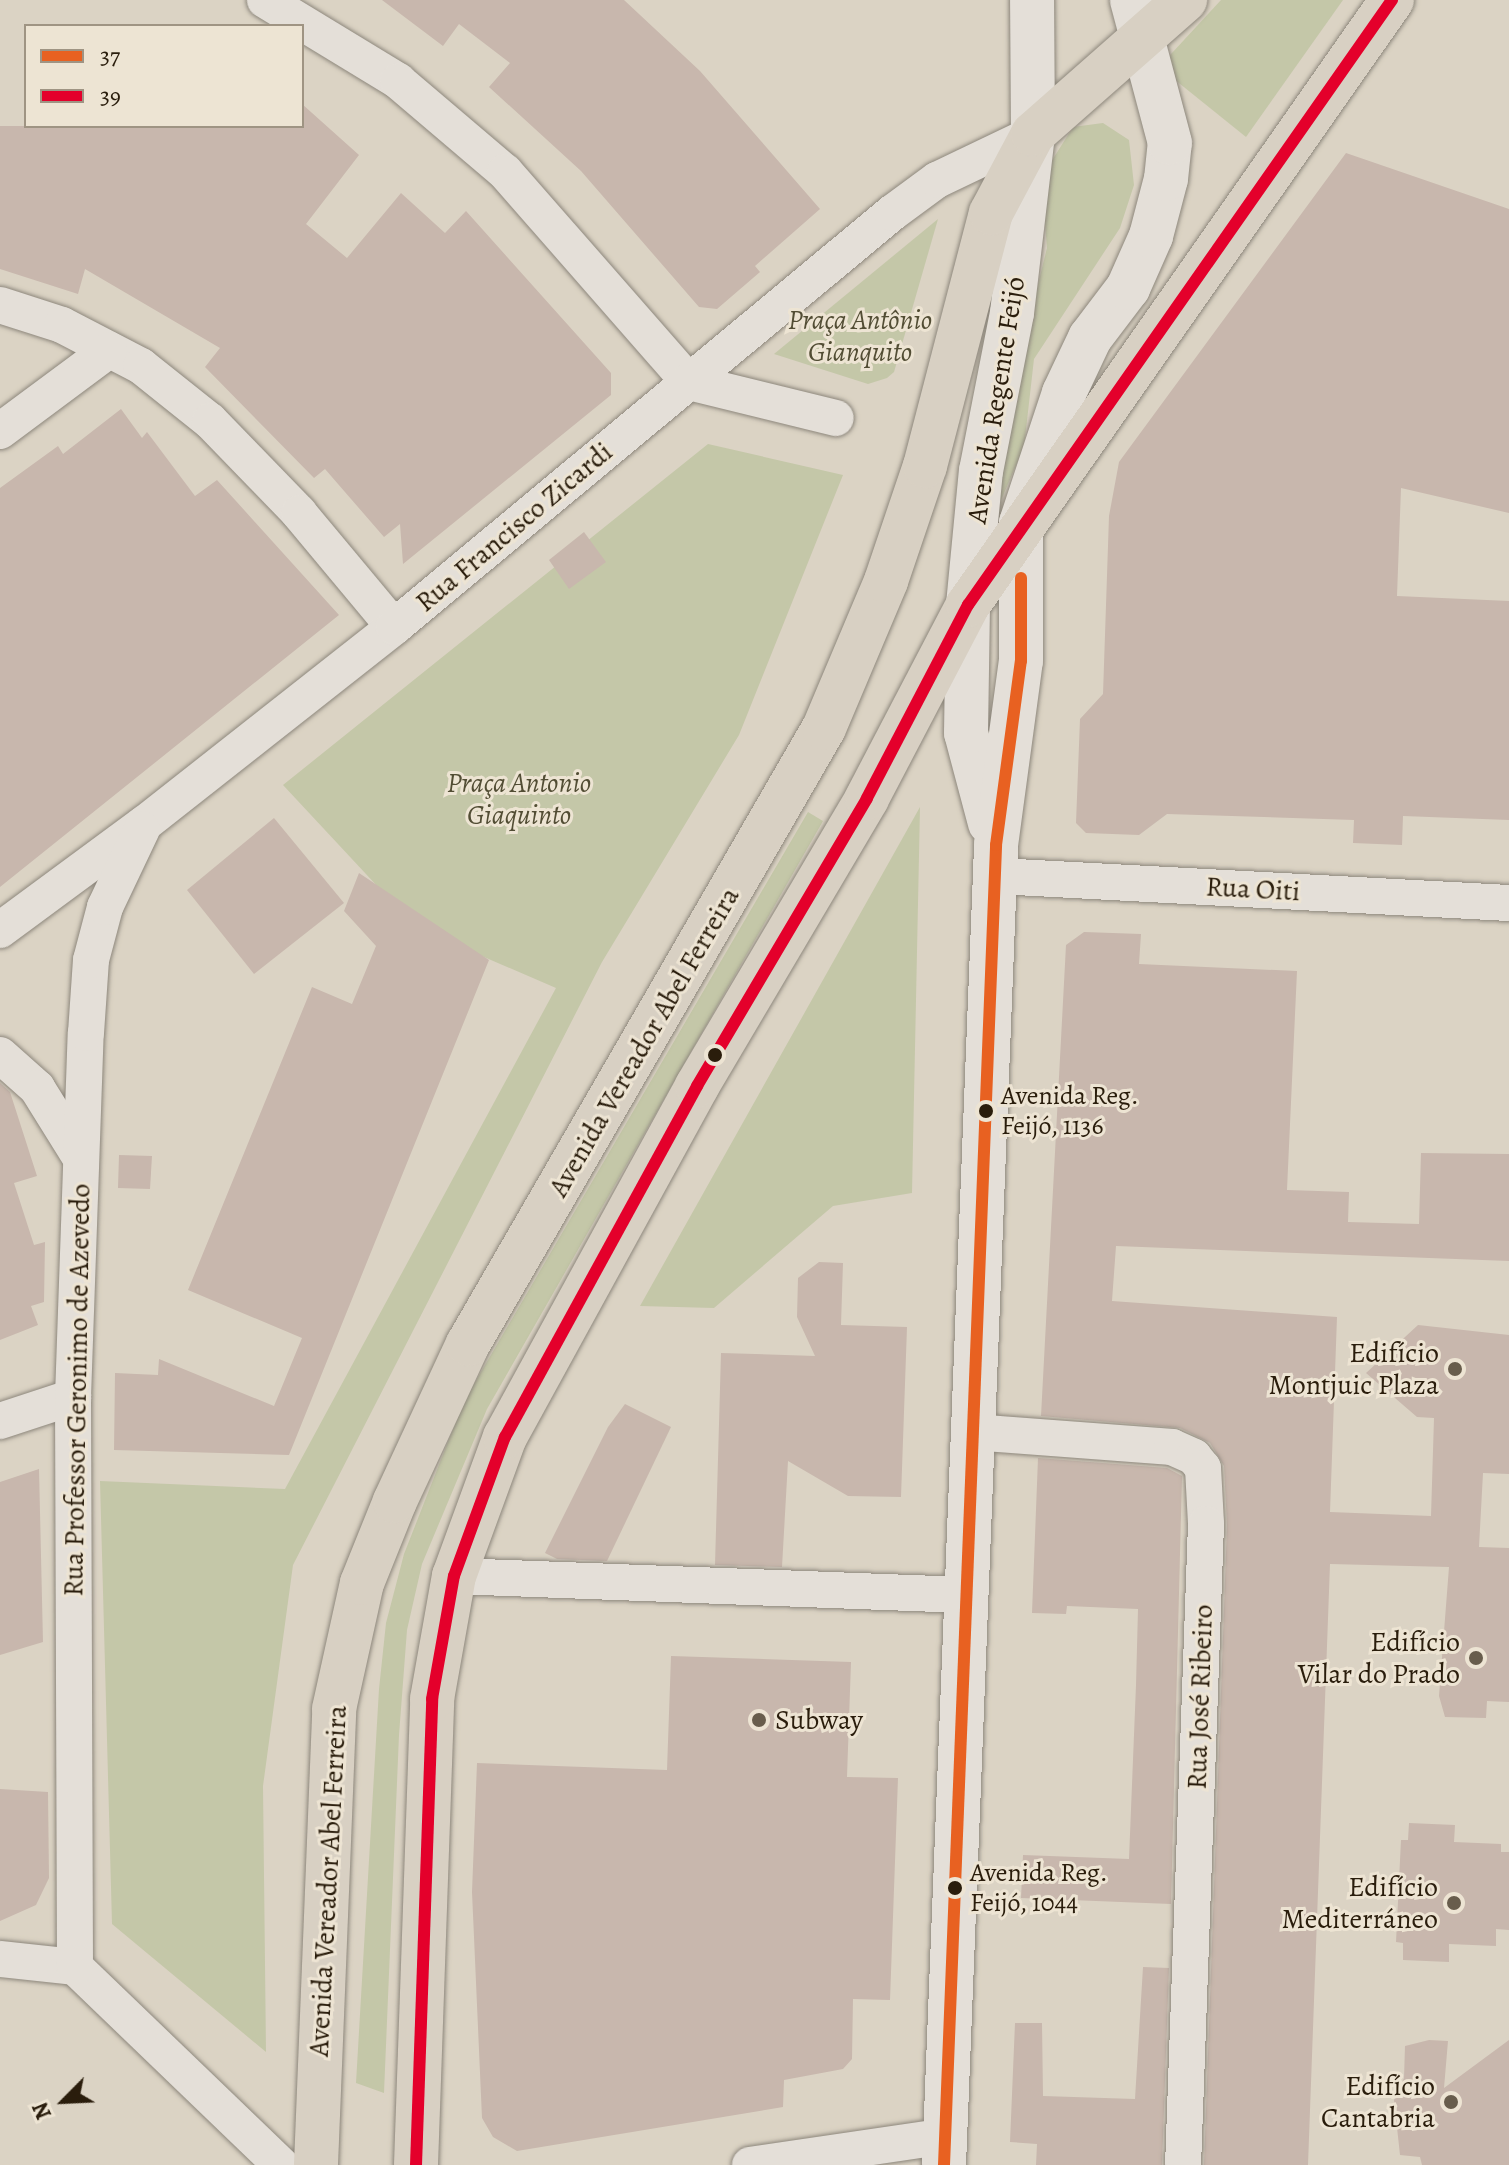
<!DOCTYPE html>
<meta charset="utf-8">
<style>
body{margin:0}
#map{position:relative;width:1509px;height:2165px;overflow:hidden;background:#dbd3c4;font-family:Alegreya,serif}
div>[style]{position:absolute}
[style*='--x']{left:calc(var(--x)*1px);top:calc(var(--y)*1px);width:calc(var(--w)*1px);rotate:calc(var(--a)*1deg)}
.green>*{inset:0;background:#c4c7a8}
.building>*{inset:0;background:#c8b7ad}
.roads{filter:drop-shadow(0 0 2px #8d877c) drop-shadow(0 0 2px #8d877c)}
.street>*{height:36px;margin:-18px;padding:0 18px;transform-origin:18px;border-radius:18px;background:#e4dfd8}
.secondary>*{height:44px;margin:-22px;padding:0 22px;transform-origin:22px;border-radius:22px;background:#e4dfd8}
.primary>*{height:44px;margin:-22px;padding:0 22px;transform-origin:22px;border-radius:22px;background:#d8d0c3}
.bus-1>*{height:12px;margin:-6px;padding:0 6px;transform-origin:6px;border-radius:6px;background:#e86121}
.bus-2>*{height:12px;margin:-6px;padding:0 6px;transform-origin:6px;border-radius:6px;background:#e4002b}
.dots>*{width:22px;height:22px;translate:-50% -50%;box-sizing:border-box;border:4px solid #ede4d3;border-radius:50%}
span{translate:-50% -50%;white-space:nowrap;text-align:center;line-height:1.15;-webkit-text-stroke:6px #ede4d3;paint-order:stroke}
.bus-label{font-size:26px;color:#2a1d0c}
.left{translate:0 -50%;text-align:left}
.park-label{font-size:28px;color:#524d34;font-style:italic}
.street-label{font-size:28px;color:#2a1d0c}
.poi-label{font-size:28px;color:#2a1d0c}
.right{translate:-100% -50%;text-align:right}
.legend{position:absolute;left:24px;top:24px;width:280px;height:104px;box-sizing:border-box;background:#ede4d3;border:2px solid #9f9483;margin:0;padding:10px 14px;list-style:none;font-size:24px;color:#2a1d0c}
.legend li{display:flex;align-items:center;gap:16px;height:40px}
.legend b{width:40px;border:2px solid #9f9483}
.north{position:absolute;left:24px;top:2061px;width:80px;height:80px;-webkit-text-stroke:6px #ede4d3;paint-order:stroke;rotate:246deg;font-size:22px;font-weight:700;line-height:32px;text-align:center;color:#2a1d0c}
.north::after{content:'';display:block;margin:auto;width:28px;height:36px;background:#2a1d0c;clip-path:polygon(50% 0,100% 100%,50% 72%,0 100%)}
</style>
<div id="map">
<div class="green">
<div style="clip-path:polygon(1221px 0,1343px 0,1246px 137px,1159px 67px)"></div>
<div style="clip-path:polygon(1103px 123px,1129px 140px,1134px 185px,1120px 228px,1034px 359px,1024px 447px,1001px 500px,987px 490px,1047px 248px,1043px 200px,1051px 162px,1073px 127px)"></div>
<div style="clip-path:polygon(938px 219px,894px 372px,887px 378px,868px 384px,774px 354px)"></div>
<div style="clip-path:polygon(708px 444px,843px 475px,739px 735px,602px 962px,293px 1565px,263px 1786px,266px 2052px,112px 1924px,100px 1481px,285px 1489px,556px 988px,454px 944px,379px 888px,283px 785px)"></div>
<div style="clip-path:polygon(920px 807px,912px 1193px,833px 1206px,714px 1308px,640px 1306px)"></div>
<div style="clip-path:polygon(808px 812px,823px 821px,487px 1409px,422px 1564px,407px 1630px,399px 1735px,384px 2093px,356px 2083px,379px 1689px,386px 1623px,404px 1554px,464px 1401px)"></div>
</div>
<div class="building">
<div style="clip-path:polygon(382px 0,624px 0,700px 71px,820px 209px,755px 266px,760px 272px,717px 309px,699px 307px,581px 171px,489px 87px,510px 63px,459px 24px,443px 46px)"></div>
<div style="clip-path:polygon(302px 104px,359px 155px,306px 224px,347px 258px,401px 193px,445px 233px,466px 211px,611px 373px,611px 395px,403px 564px,400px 524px,384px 537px,325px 469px,314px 478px,205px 367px,220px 348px,85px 269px,78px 294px,0 269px,0 126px,302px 126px)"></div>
<div style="clip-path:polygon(1346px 153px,1509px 209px,1509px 513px,1401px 488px,1397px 596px,1509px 601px,1509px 820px,1403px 816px,1402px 845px,1353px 843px,1354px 820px,1167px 814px,1139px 835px,1086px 833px,1076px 823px,1080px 719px,1103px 694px,1109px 516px,1119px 462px)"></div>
<div style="clip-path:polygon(121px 409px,142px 438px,147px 432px,195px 496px,217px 480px,339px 615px,0 887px,0 488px,58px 446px,63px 454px)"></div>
<div style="clip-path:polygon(584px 532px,606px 562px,569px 589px,549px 560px)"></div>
<div style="clip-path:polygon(274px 818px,344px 903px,254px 974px,187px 890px)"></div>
<div style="clip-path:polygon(359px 873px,489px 960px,289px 1455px,114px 1450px,115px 1373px,158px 1375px,159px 1359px,274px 1406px,302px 1338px,188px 1290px,312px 987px,352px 1004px,376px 946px,344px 911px)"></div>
<div style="clip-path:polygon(1084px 932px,1141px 934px,1139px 964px,1297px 971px,1287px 1190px,1349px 1192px,1348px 1222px,1419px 1224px,1421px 1153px,1509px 1154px,1509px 1261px,1116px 1246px,1112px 1301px,1337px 1317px,1330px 1512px,1431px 1516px,1434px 1418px,1417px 1417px,1366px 1373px,1418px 1325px,1509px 1335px,1509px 1474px,1483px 1473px,1479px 1547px,1509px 1548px,1509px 1702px,1487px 1701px,1486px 1718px,1445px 1717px,1439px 1696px,1449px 1567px,1330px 1564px,1308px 2165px,1204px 2165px,1227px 1525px,1224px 1466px,1210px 1443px,1180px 1428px,1041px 1416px,1066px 945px)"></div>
<div style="clip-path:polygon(0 1083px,10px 1092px,37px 1176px,14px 1183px,34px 1245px,45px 1242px,44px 1302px,31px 1306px,38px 1325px,0 1340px)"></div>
<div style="clip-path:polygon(119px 1155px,152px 1156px,150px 1189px,118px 1188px)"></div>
<div style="clip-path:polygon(819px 1262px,843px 1263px,841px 1325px,907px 1327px,901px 1497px,848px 1496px,788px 1461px,782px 1567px,715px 1565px,721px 1353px,815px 1356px,797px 1317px,798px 1278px)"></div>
<div style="clip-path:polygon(625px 1404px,671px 1427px,607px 1561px,557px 1559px,545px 1553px,608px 1427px)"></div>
<div style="clip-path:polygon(1038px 1458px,1167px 1468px,1182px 1476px,1171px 1904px,1021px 1898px,1023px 1855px,1129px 1859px,1136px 1685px,1138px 1609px,1067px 1606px,1066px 1614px,1032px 1613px)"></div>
<div style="clip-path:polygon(39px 1469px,43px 1642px,0 1655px,0 1482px)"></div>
<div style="clip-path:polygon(671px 1656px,851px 1662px,847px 1777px,898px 1778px,890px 2000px,853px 1999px,852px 2059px,843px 2069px,784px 2080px,783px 2107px,517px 2151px,493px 2137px,482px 2118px,472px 1892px,477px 1763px,667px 1770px)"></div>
<div style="clip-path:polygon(0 1789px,48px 1792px,49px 1878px,36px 1905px,0 1921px)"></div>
<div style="clip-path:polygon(1409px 1823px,1455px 1825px,1454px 1842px,1501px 1844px,1501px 1852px,1509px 1852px,1509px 1930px,1496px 1929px,1496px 1946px,1449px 1944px,1449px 1962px,1403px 1960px,1403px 1943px,1396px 1942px,1401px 1840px,1408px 1840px)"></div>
<div style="clip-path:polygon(1143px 1967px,1169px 1968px,1162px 2165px,1036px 2165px,1037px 2144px,1010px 2142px,1015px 2023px,1042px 2023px,1043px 2096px,1135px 2099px)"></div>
<div style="clip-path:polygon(1429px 2040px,1448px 2041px,1444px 2088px,1509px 2040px,1509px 2165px,1422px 2165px,1420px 2157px,1400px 2155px,1394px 2100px,1404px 2078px,1405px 2046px)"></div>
</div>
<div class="roads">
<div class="street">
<div style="--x:265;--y:0;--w:156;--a:31.3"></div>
<div style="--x:398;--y:81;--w:140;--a:40.4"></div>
<div style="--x:505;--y:172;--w:279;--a:48.8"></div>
<div style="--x:689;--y:382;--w:151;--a:13.8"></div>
<div style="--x:0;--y:305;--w:65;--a:17.9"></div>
<div style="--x:62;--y:325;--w:89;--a:27.4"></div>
<div style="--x:141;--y:366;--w:88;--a:38.6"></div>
<div style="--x:210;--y:421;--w:128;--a:45.9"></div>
<div style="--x:299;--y:513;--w:148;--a:50.2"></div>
<div style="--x:0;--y:431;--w:136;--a:-36.6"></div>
<div style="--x:997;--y:876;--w:513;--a:3.02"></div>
<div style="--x:0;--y:930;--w:179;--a:-36.4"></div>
<div style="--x:144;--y:824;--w:318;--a:-38.2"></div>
<div style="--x:394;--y:627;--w:648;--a:-39.74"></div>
<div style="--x:892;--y:213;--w:56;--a:-36.3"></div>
<div style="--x:937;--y:180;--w:106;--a:-25.6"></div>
<div style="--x:0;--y:1055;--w:50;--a:41.7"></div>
<div style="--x:37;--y:1088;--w:81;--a:58.1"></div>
<div style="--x:0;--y:1421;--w:77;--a:-18.2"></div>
<div style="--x:972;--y:1432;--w:201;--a:4.3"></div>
<div style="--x:1172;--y:1447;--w:24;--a:24"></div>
<div style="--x:1194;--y:1457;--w:14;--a:51"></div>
<div style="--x:1203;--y:1468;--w:56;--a:86.9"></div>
<div style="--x:1206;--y:1524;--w:641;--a:92.05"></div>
<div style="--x:454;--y:1576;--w:512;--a:2.13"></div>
<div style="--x:0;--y:1959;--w:75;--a:6.1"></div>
<div style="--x:75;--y:1967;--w:286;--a:43.9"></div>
<div style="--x:75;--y:1967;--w:570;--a:-90.2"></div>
<div style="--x:73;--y:1397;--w:364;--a:-88"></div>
<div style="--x:86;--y:1033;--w:73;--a:-86.1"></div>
<div style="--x:91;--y:960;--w:55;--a:-75.2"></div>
<div style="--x:105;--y:907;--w:86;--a:-64.6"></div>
<div style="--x:750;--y:2165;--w:198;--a:-8.4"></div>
</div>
<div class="secondary">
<div style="--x:990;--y:823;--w:93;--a:-104.9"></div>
<div style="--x:966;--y:733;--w:128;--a:-89.1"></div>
<div style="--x:968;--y:605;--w:135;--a:-84.5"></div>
<div style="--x:981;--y:471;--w:161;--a:-78.9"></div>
<div style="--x:1012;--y:313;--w:180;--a:-83.3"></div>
<div style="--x:1033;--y:134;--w:134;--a:-90.4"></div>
<div style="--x:944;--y:2165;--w:1321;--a:-87.74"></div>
<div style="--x:996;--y:845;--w:186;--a:-82.3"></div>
<div style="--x:1021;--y:661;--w:138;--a:-90"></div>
<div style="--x:1021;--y:523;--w:137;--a:-71.7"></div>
<div style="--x:1064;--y:393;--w:61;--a:-64.7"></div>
<div style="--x:1090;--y:338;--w:63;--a:-52.8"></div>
<div style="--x:1128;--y:288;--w:57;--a:-66.1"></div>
<div style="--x:1151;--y:236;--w:59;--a:-75.3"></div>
<div style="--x:1166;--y:179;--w:36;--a:-84"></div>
<div style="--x:1170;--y:143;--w:148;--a:-104.9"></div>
</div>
<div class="primary">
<div style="--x:316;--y:2165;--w:456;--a:-87.7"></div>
<div style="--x:334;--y:1709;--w:129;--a:-77.5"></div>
<div style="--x:362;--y:1583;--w:88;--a:-68.1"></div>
<div style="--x:395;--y:1501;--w:173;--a:-65.1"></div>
<div style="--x:468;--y:1344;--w:711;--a:-59.98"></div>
<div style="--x:824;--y:728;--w:160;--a:-67.1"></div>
<div style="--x:886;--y:581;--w:121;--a:-71.3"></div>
<div style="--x:925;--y:466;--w:261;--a:-75.4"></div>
<div style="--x:991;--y:213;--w:89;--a:-62"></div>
<div style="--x:1033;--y:134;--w:203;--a:-41.4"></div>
<div style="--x:416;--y:2165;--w:466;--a:-88"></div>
<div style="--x:432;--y:1699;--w:125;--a:-79.9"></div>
<div style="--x:454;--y:1576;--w:148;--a:-69.9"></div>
<div style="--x:505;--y:1437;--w:400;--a:-61.3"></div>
<div style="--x:697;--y:1086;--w:334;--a:-59.4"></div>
<div style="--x:867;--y:798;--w:218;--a:-62.4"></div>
<div style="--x:968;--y:605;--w:739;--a:-54.98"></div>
</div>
</div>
<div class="bus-1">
<div style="--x:944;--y:2165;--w:1321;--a:-87.74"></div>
<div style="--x:996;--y:845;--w:186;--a:-82.3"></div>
<div style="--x:1021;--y:661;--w:83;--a:-90"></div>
</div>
<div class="bus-2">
<div style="--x:416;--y:2165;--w:466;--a:-88"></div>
<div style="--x:432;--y:1699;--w:125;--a:-79.9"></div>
<div style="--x:454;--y:1576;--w:148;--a:-69.9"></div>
<div style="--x:505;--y:1437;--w:400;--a:-61.3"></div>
<div style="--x:697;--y:1086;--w:334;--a:-59.4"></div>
<div style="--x:867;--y:798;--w:218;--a:-62.4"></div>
<div style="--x:968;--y:605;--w:739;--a:-54.98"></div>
</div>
<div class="dots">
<div style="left:715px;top:1055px;background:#2a1d0c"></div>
<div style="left:986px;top:1111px;background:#2a1d0c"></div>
<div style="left:1455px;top:1369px;background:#685d4c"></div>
<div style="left:1476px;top:1658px;background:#685d4c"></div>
<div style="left:759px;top:1720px;background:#685d4c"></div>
<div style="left:955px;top:1888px;background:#2a1d0c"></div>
<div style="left:1454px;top:1903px;background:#685d4c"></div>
<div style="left:1451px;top:2102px;background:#685d4c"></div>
</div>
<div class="bus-label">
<span class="left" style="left:1001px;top:1111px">Avenida Reg.<br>Feijó, 1136</span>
<span class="left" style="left:970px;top:1888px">Avenida Reg.<br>Feijó, 1044</span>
</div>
<div class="park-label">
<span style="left:860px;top:336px">Praça Antônio<br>Gianquito</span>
<span style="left:519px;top:799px">Praça Antonio<br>Giaquinto</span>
</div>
<div class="street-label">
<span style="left:996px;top:400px;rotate:-81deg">Avenida Regente Feijó</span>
<span style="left:514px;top:527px;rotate:-40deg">Rua Francisco Zicardi</span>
<span style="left:1253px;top:889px;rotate:3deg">Rua Oiti</span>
<span style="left:644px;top:1042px;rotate:-60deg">Avenida Vereador Abel Ferreira</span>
<span style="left:77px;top:1390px;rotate:-89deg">Rua Professor Geronimo de Azevedo</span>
<span style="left:1200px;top:1697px;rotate:-88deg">Rua José Ribeiro</span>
<span style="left:328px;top:1881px;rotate:-87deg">Avenida Vereador Abel Ferreira</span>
</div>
<div class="poi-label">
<span class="right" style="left:1439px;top:1369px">Edifício<br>Montjuic Plaza</span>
<span class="right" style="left:1460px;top:1658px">Edifício<br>Vilar do Prado</span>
<span class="left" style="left:775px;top:1720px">Subway</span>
<span class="right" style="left:1438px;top:1903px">Edifício<br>Mediterráneo</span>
<span class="right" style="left:1435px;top:2102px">Edifício<br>Cantabria</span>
</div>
<ul class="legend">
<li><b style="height:10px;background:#e86121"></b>37</li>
<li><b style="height:10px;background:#e4002b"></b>39</li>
</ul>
<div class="north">N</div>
</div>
